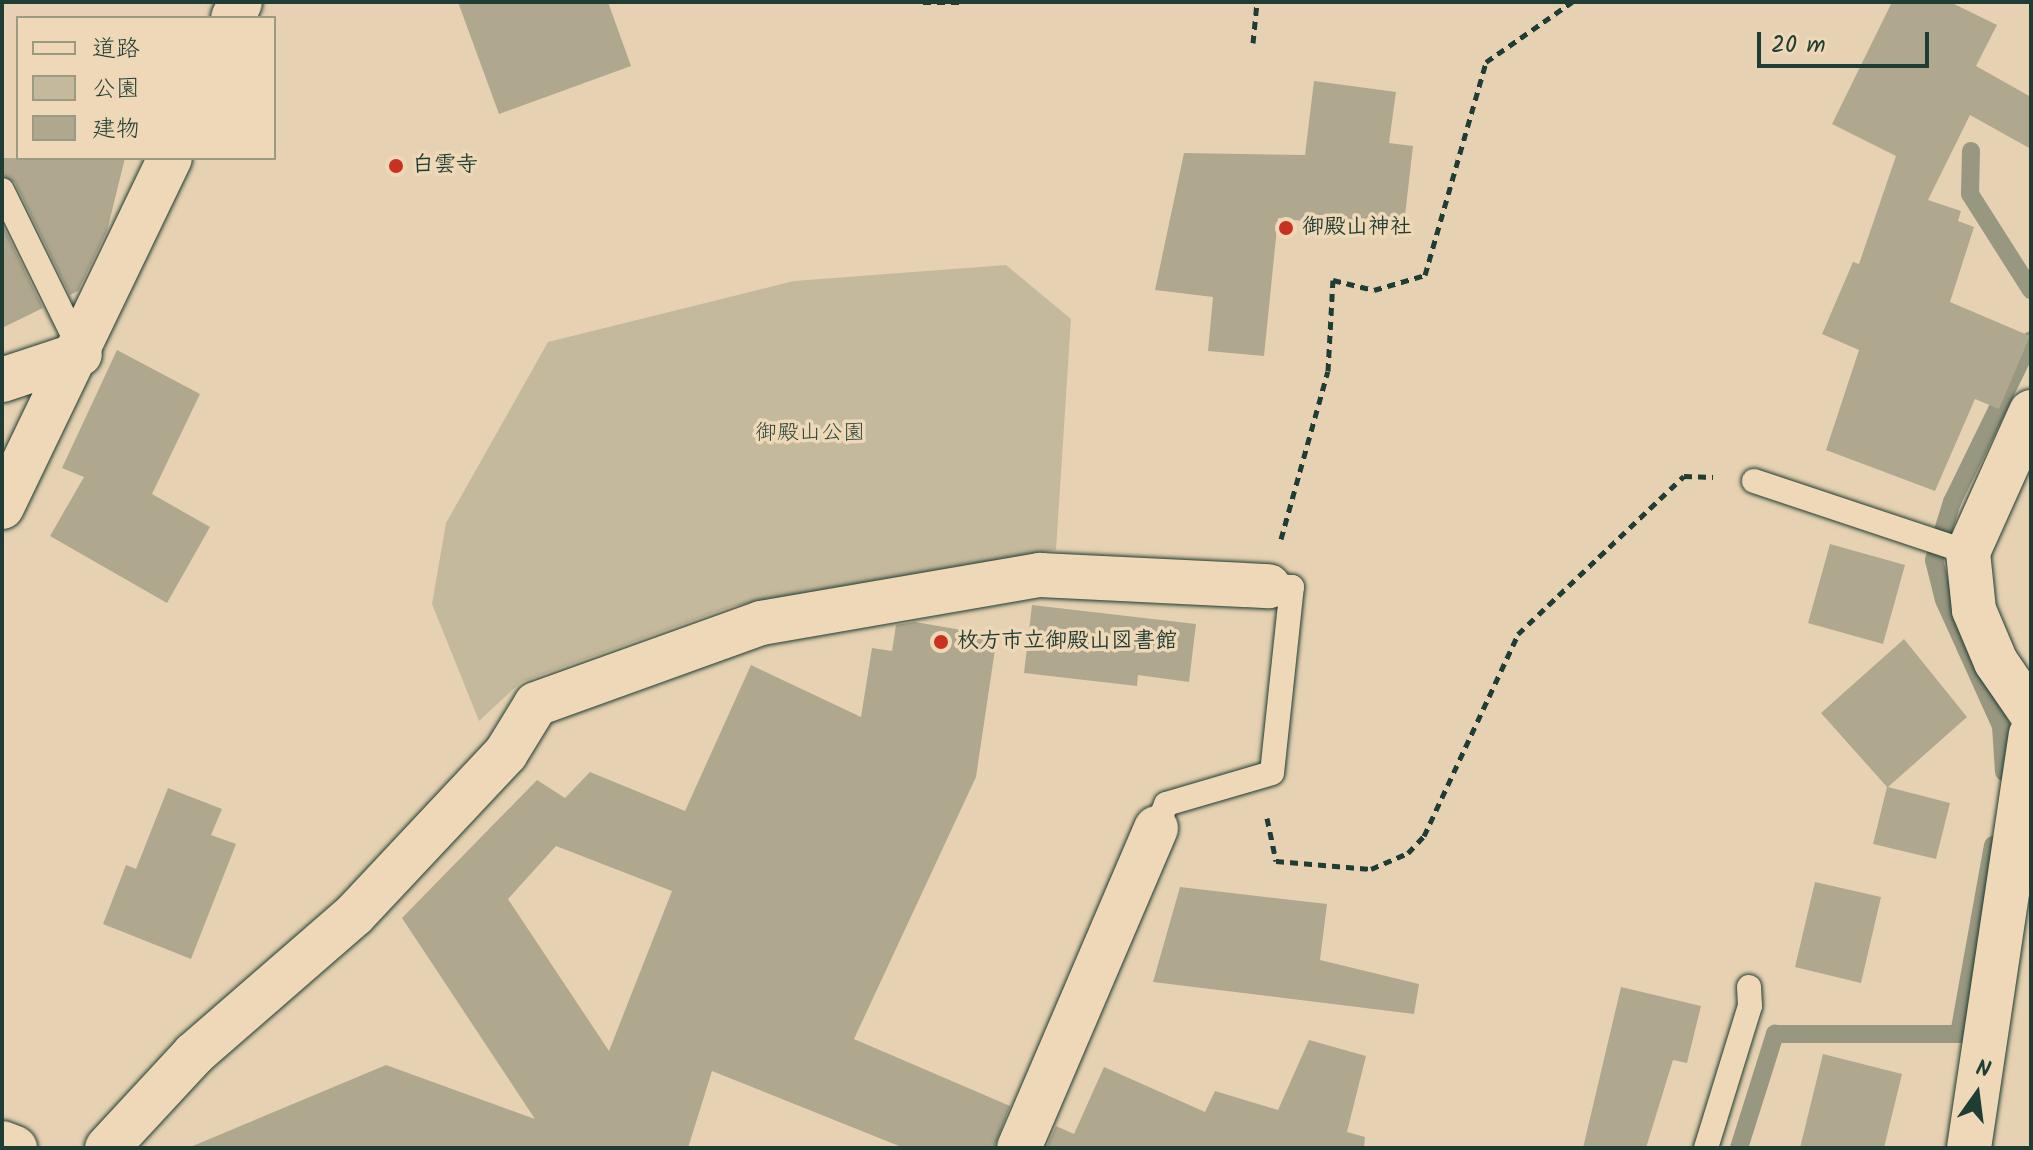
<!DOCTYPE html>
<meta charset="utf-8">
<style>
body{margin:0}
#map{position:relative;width:2033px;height:1150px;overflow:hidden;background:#e6d2b2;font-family:Kalam,"Klee One",sans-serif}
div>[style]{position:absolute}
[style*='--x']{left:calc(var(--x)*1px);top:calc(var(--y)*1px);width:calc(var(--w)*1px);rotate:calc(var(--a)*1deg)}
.green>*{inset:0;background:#c5b99d}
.stream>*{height:18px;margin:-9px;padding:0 9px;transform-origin:9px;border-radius:9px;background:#989780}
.building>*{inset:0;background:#afa88f}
.path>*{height:5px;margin-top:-2.5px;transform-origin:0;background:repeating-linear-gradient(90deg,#1f3d34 0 8px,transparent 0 14px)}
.roads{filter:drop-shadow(0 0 2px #1f3d34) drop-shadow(0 0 2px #1f3d34)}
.lane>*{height:24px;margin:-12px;padding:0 12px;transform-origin:12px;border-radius:12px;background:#eed8b7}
.street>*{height:44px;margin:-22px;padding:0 22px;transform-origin:22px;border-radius:22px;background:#eed8b7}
.dots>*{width:22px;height:22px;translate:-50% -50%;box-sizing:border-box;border:4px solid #eed8b7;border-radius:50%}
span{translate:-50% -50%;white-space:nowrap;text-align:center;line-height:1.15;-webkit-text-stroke:7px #eed8b7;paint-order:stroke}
.poi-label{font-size:22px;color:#1f3d34;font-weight:700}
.left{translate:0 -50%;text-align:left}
.park-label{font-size:22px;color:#30493e}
.frame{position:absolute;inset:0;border:4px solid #1f3d34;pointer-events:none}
.legend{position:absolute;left:16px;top:16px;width:260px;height:144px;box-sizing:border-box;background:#eed8b7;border:2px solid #9b9a83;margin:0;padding:10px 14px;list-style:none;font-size:24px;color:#1f3d34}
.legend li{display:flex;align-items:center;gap:16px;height:40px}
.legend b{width:40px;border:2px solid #9b9a83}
.north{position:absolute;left:1937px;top:1054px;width:80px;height:80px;-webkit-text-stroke:6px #eed8b7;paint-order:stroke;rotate:14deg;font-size:22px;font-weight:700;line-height:32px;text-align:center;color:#1f3d34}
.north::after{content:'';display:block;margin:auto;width:28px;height:36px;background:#1f3d34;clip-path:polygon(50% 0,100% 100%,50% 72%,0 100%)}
.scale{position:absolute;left:1757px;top:32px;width:172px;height:36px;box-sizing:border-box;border:4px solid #1f3d34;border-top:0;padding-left:10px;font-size:24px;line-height:28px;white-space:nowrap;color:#1f3d34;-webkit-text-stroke:6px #eed8b7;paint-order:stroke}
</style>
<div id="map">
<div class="green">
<div style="clip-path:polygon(1006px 265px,1071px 319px,1056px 550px,733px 606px,521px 682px,479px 721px,432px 604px,446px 523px,548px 342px,794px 281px)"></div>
</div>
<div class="stream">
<div style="--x:1971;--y:151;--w:43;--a:91.3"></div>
<div style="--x:1970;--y:194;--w:114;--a:57.6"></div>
<div style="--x:2004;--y:772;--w:46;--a:-93.7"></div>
<div style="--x:2001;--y:726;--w:138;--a:-114.3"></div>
<div style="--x:1944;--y:600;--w:41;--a:-104"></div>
<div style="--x:1934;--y:560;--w:61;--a:-72.8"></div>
<div style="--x:1952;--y:502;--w:180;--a:-64"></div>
<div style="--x:1739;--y:1148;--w:120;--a:-72.5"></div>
<div style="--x:1775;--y:1034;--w:184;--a:0"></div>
<div style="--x:1959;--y:1034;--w:192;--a:-79.8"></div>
</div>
<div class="building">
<div style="clip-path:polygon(458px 2px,608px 2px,631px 66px,499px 114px)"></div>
<div style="clip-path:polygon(1892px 2px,1950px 2px,1997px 25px,1976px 66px,2031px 97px,2031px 149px,1970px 115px,1928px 200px,1961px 211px,1958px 221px,1974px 227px,1950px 302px,2030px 336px,1999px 409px,1975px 399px,1935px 491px,1826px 450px,1859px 350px,1822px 334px,1853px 262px,1859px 264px,1896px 156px,1832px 124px)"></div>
<div style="clip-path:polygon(1314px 81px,1396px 92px,1389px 143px,1413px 146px,1403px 233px,1278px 218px,1264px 356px,1208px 351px,1213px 297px,1155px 290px,1184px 153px,1305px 155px)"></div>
<div style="clip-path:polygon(2px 158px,125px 158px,107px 231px,78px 291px,70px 295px,15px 183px,2px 175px)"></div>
<div style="clip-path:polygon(2px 224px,43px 308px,2px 328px)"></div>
<div style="clip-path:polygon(117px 350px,200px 394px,152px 494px,210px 527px,167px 603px,50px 536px,84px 477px,62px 468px)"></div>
<div style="clip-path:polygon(1830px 544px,1905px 565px,1883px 644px,1808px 623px)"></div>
<div style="clip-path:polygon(1032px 605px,1196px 624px,1189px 682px,1138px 675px,1137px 686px,1024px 673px)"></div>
<div style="clip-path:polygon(evenodd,915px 622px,997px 636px,976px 777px,854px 1039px,1010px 1106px,994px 1148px,904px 1148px,712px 1071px,688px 1148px,188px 1148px,386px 1065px,535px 1119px,402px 918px,537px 780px,565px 798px,590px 772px,685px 811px,751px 665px,861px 717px,872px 648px,892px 651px,896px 625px,915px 622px,556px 846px,672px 891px,609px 1051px,508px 899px,556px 846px)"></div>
<div style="clip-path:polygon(1904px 639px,1967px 717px,1888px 787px,1950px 803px,1936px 859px,1873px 844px,1887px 787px,1821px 713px)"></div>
<div style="clip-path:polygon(168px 788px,222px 809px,211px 835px,236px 844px,191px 959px,103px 924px,126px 865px,136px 869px)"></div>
<div style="clip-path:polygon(1815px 882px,1881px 897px,1861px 983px,1795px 967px)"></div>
<div style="clip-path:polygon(1180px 887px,1327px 904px,1320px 960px,1419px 984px,1414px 1014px,1153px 982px)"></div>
<div style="clip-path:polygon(1621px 987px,1701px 1006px,1687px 1063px,1673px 1060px,1646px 1148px,1583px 1148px)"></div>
<div style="clip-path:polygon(1309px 1040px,1366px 1056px,1347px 1132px,1365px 1137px,1364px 1148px,1046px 1148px,1056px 1126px,1074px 1134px,1104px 1067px,1205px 1112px,1215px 1091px,1278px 1110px)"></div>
<div style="clip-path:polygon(1823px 1054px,1902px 1074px,1884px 1148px,1800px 1148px)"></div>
</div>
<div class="path">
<div style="--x:923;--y:2;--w:41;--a:0"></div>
<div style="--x:1253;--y:43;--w:41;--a:-84.4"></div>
<div style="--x:1281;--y:539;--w:174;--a:-74.4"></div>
<div style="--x:1328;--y:371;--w:91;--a:-86.9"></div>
<div style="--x:1333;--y:280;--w:42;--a:13.7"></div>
<div style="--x:1374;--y:290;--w:53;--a:-16.4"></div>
<div style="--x:1425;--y:275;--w:222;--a:-74"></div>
<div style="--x:1486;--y:62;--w:105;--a:-34.9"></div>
<div style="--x:1267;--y:818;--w:44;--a:78.2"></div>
<div style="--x:1276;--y:861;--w:95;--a:4.8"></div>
<div style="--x:1371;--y:869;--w:40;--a:-23.4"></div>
<div style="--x:1408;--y:853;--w:23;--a:-47"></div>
<div style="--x:1424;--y:836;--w:223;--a:-65"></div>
<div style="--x:1518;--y:634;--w:229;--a:-43.6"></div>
<div style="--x:1684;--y:476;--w:29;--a:2"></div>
</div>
<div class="roads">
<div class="lane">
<div style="--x:2;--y:190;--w:173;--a:63.9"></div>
<div style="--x:1754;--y:481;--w:225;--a:18.4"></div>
<div style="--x:1156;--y:828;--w:26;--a:-67"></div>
<div style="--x:1166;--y:804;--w:110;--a:-16.3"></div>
<div style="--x:1272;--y:773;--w:187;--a:-83.9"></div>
<div style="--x:1292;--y:587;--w:23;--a:-178"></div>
<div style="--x:1706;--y:1148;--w:149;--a:-72.8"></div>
<div style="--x:1750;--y:1006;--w:19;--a:-93"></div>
</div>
<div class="street">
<div style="--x:233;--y:18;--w:17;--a:-66"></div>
<div style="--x:2;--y:380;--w:82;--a:-18.4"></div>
<div style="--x:2031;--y:412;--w:154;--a:114.2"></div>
<div style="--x:1968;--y:552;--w:58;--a:84.1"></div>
<div style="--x:1974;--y:610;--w:56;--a:67.1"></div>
<div style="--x:1996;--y:662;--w:62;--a:55.5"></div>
<div style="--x:2;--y:507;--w:387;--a:-64.3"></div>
<div style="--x:2;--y:1143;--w:14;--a:21"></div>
<div style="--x:107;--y:1148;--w:128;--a:-47.2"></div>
<div style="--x:194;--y:1054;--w:212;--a:-41"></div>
<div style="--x:354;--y:915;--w:222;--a:-46.8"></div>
<div style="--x:506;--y:753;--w:57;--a:-58.5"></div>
<div style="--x:536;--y:704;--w:239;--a:-19.8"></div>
<div style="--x:761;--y:623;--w:283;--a:-9.8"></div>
<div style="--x:1040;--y:575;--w:229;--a:2.8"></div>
<div style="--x:1019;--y:1148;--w:348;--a:-66.8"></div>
<div style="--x:1969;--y:1148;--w:418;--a:-81.5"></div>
</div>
</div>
<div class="dots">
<div style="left:396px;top:166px;background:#c8321e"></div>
<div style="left:1286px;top:228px;background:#c8321e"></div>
<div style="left:941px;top:642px;background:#c8321e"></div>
</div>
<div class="poi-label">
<span class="left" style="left:412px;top:166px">白雲寺</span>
<span class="left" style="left:1302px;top:228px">御殿山神社</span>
<span class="left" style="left:957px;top:642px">枚方市立御殿山図書館</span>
</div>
<div class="park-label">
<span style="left:810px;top:434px">御殿山公園</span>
</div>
<div class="frame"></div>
<ul class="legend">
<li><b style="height:10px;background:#eed8b7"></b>道路</li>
<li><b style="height:22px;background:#c5b99d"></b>公園</li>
<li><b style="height:22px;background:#afa88f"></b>建物</li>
</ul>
<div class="north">N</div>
<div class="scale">20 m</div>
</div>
